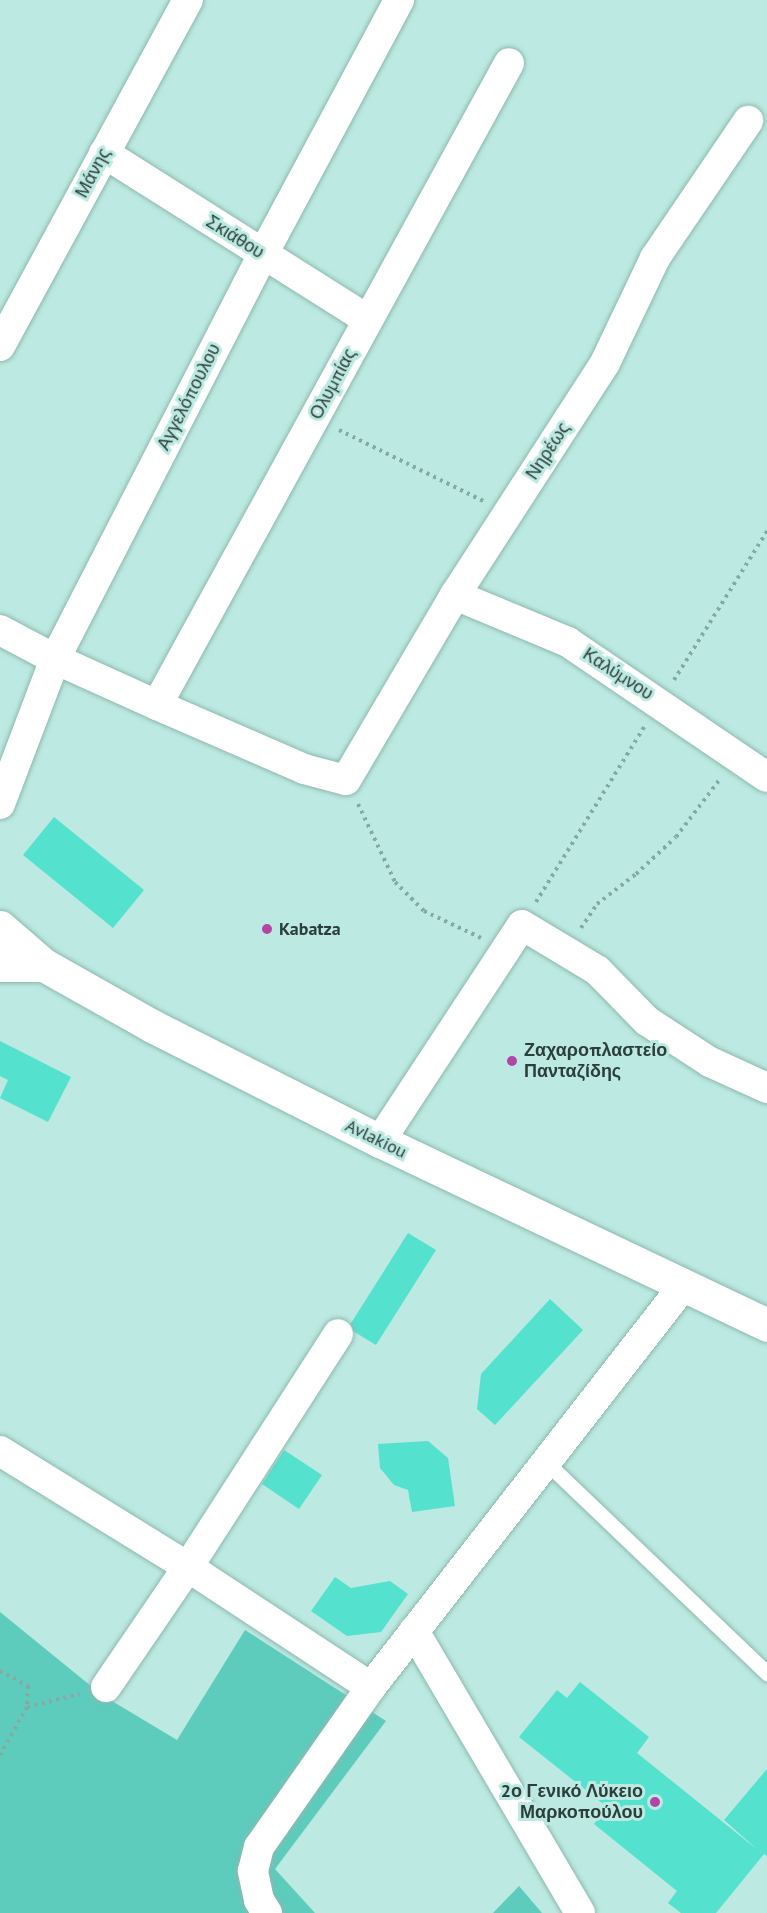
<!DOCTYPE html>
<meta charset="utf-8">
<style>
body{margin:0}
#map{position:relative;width:767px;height:1913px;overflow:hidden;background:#bce9e1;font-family:"PT Sans",sans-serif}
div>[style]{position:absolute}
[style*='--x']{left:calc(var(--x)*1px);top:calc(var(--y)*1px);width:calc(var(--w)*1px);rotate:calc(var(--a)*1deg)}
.green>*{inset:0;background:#5dccbc}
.building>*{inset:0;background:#54e1ce}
.path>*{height:4px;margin-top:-2px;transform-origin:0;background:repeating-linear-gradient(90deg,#86a9a2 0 3px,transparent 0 7.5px)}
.roads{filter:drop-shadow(0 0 2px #8db8b0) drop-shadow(0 0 2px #8db8b0)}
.lane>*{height:15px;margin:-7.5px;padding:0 7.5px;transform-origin:7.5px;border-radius:7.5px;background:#fff}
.street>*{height:30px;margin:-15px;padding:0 15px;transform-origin:15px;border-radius:15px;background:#fff}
.secondary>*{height:33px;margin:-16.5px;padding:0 16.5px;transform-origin:16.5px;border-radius:16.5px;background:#fff}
.dots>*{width:16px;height:16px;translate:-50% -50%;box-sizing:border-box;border:3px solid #bce9e1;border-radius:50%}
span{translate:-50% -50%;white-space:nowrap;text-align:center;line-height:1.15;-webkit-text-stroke:6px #bce9e1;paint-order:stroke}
.street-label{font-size:18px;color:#2c3e3b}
.poi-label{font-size:18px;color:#2c3e3b;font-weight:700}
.left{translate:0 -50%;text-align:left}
.right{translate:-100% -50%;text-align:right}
</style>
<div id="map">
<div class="green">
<div style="clip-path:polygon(0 1612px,102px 1695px,177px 1740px,245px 1630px,386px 1721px,275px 1869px,315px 1913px,0 1913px)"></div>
<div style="clip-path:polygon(519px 1886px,542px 1913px,493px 1913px)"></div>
</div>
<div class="building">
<div style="clip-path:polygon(54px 817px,144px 890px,113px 928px,23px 855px)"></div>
<div style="clip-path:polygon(0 1041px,71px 1077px,48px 1122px,0 1098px,8px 1080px,0 1076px)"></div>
<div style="clip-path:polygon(408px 1233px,436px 1250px,376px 1345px,348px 1328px)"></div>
<div style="clip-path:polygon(550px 1299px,583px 1330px,495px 1425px,477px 1409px,481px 1374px)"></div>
<div style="clip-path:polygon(428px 1441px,448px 1458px,455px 1506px,412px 1512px,408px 1490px,394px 1485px,380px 1468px,378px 1444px)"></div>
<div style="clip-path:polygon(284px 1450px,322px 1475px,299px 1509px,262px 1484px)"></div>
<div style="clip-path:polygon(335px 1577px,351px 1588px,390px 1581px,408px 1594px,381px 1632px,347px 1636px,311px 1611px)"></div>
<div style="clip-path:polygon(580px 1682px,649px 1737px,637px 1753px,759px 1851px,724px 1820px,767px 1769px,767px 1856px,764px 1854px,716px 1913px,681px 1913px,668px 1903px,677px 1891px,594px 1824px,607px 1807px,519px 1737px,557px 1690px,567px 1698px)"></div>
</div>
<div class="path">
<div style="--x:339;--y:430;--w:161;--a:26.2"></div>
<div style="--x:674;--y:680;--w:176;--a:-58"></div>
<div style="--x:358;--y:804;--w:86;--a:64.6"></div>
<div style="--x:395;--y:882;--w:41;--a:45"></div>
<div style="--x:424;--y:911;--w:63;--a:25.3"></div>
<div style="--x:536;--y:902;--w:206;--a:-58.3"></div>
<div style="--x:581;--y:928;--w:29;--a:-56"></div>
<div style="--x:597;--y:904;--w:49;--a:-37.6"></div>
<div style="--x:636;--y:874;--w:54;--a:-42.8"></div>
<div style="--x:676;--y:837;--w:73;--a:-52.8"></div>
<div style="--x:0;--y:1671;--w:32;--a:28"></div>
<div style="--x:28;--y:1686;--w:21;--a:93"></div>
<div style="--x:27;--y:1707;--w:55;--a:119.4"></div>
<div style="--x:27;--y:1707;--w:54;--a:-14"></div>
</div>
<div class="roads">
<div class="lane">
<div style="--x:546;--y:1462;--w:306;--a:43.7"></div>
</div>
<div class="street">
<div style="--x:104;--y:153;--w:311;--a:32.3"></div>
<div style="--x:0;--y:346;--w:394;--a:-61.5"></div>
<div style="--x:455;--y:595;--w:122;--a:22.6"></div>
<div style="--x:568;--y:642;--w:240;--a:34.2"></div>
<div style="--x:0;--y:630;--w:62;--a:27.8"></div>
<div style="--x:55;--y:659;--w:112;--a:24.3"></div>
<div style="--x:157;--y:705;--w:160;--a:23.5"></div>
<div style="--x:304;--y:769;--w:43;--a:14.7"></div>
<div style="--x:346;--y:780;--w:215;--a:-59.5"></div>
<div style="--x:455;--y:595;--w:276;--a:-57.1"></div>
<div style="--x:605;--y:363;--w:116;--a:-64.5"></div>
<div style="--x:655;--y:258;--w:166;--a:-55.8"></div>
<div style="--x:157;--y:705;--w:732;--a:-61.26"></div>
<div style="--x:0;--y:804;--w:155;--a:-69.2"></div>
<div style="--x:55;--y:659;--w:455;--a:-62.8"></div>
<div style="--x:263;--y:254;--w:288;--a:-61.8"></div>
<div style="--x:380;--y:1141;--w:258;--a:-56.7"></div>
<div style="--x:522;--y:925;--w:87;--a:31"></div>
<div style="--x:597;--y:970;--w:71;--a:45.6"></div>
<div style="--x:647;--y:1021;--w:75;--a:33.1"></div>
<div style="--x:710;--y:1062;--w:63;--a:24.5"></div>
<div style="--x:0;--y:1451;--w:221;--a:31.7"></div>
<div style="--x:188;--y:1567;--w:219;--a:33.3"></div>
<div style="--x:414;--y:1631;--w:327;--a:59.5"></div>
<div style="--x:106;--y:1687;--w:145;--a:-55.7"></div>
<div style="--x:188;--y:1567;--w:277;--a:-57.2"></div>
<div style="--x:267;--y:1913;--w:15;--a:-122"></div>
<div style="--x:259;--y:1900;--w:30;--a:-102"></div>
<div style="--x:253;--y:1871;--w:25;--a:-76"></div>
<div style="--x:259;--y:1847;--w:195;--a:-55"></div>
<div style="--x:371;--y:1687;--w:509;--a:-52.1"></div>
</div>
<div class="secondary">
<div style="--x:0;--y:927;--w:58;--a:40.8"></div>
<div style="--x:44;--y:965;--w:126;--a:29.4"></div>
<div style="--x:154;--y:1027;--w:253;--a:26.8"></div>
<div style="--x:380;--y:1141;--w:429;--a:25.4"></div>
<div style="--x:0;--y:965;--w:44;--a:0"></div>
</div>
</div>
<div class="dots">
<div style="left:267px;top:929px;background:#b246a5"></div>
<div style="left:512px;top:1061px;background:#b246a5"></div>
<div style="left:655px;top:1802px;background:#b246a5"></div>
</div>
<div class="street-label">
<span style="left:93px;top:173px;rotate:-62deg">Μάνης</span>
<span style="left:235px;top:237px;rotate:32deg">Σκιάθου</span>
<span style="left:333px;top:384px;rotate:-62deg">Ολυμπίας</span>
<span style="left:189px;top:397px;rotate:-63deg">Αγγελόπουλου</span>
<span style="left:548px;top:451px;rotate:-57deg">Νηρέως</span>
<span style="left:618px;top:674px;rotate:33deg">Καλύμνου</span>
<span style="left:376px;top:1139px;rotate:26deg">Avlakiou</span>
</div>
<div class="poi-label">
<span class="left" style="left:279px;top:929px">Kabatza</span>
<span class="left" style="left:524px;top:1061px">Ζαχαροπλαστείο<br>Πανταζίδης</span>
<span class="right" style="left:643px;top:1802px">2ο Γενικό Λύκειο<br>Μαρκοπούλου</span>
</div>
</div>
